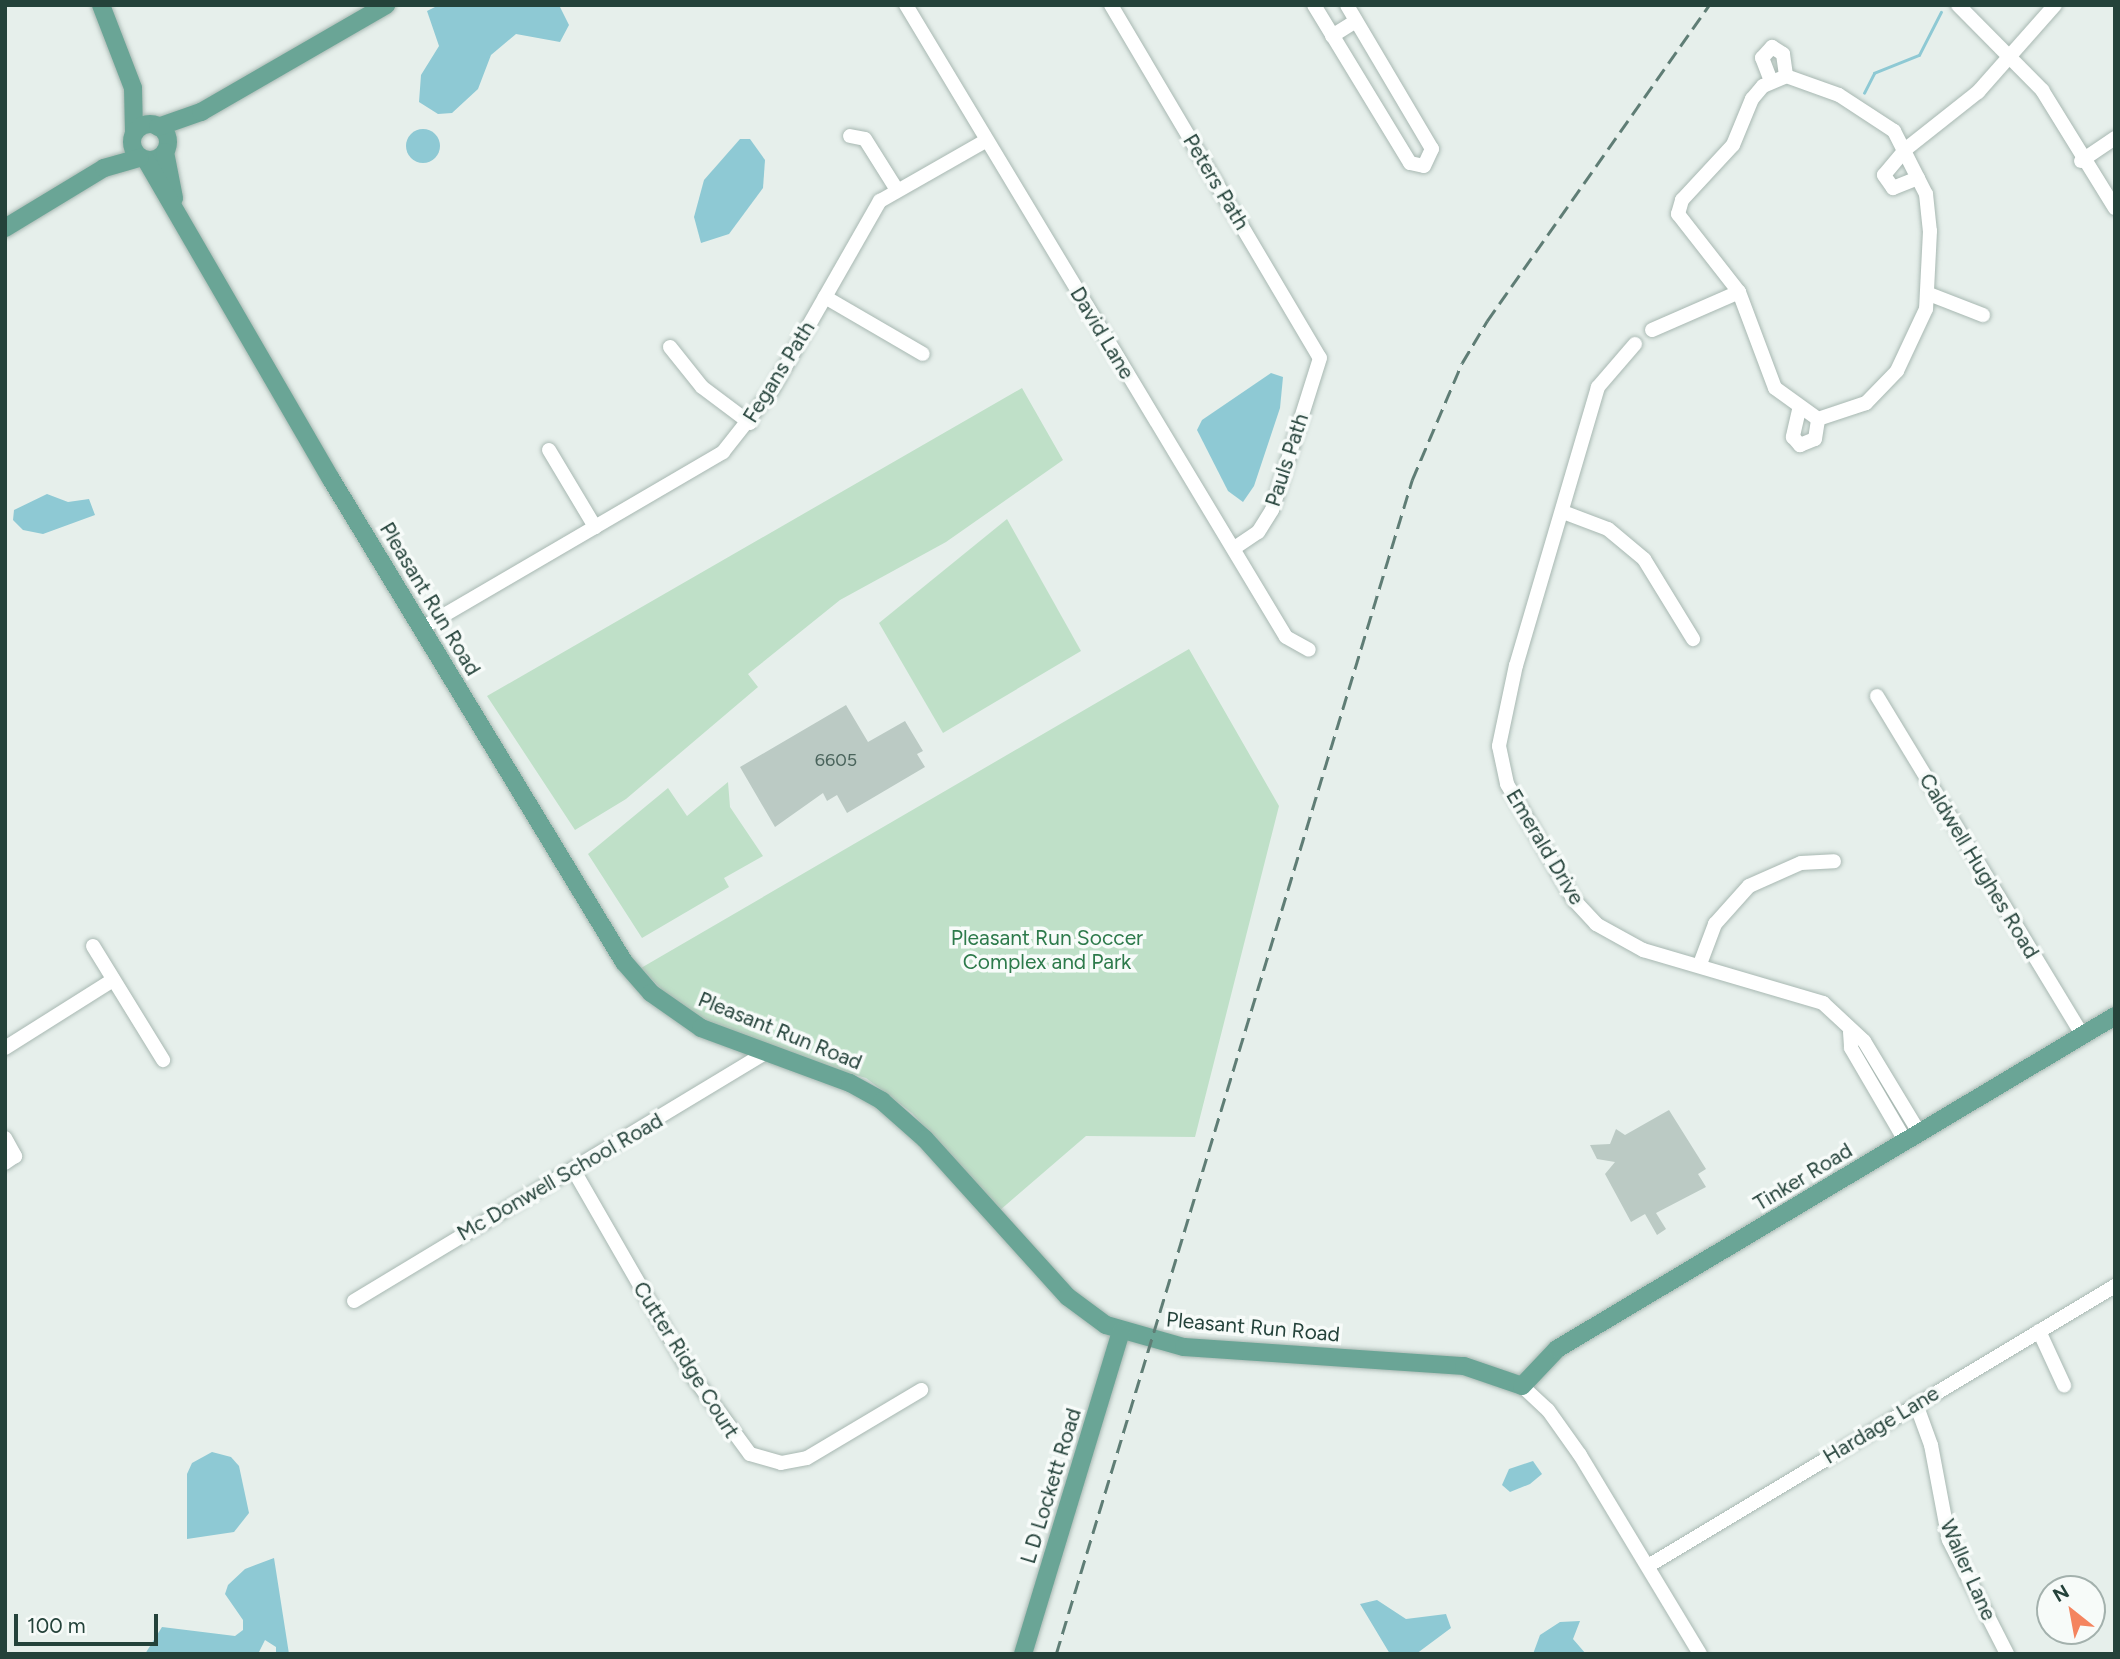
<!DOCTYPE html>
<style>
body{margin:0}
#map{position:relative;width:2120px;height:1659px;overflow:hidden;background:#e6efeb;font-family:Figtree,sans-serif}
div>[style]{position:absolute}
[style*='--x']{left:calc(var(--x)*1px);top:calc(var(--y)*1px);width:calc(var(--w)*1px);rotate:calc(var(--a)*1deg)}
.green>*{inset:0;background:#bfe0c8}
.water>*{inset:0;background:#8ec9d4}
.round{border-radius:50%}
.stream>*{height:2.5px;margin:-1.25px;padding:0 1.25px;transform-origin:1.25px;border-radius:1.25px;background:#8ec9d4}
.building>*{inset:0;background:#bbcac4}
.roads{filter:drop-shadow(0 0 2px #a8b8b2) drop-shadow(0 0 2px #a8b8b2)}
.minor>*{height:14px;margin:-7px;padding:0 7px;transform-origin:7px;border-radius:7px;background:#fff}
.major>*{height:18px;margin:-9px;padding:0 9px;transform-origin:9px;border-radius:9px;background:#6aa596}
.major>.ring{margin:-9px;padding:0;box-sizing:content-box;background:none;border:18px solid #6aa596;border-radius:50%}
.rail>*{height:2.5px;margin-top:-1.25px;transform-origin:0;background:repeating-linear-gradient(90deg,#5f7d75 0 14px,transparent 0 21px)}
span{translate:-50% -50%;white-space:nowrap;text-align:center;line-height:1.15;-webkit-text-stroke:7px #f7fbf9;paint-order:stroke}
.number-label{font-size:18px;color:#4a645c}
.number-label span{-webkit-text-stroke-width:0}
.street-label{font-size:21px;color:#24423a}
.park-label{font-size:21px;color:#2d7a4b}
.frame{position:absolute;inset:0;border:7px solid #24423a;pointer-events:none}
.north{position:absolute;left:2036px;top:1575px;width:70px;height:70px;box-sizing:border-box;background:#f7fbf9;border:2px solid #a3b1ad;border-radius:50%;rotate:329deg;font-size:19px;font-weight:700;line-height:28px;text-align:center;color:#24423a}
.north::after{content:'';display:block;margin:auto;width:24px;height:32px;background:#f4845f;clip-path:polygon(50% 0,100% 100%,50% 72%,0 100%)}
.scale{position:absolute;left:14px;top:1614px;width:144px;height:32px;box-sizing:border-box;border:4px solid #24423a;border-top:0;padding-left:9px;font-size:21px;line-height:24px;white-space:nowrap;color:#24423a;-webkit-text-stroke:5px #f7fbf9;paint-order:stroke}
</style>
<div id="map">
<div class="green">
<div style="clip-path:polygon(1022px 388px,1063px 460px,946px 542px,840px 600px,748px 674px,758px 687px,626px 799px,575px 830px,487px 696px)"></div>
<div style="clip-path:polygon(1007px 519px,1081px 651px,943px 733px,879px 623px)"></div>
<div style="clip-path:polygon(1189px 649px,1279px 806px,1195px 1137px,1086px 1136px,999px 1211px,912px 1113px,866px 1078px,787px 1056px,683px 1012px,641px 968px)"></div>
<div style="clip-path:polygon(728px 782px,730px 807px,763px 856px,724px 878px,729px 887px,642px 938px,588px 854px,668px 788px,687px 816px)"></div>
</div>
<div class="water">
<div style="clip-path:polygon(439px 5px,559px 5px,569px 25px,560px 42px,516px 34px,491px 55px,478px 89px,452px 113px,438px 114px,419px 102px,421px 75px,439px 46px,427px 11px)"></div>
<div class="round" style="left:406px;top:129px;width:34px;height:34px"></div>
<div style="clip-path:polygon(740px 139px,750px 139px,765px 160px,763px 188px,729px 234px,701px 243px,694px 217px,704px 180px)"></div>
<div style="clip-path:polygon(1271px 373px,1283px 377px,1280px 408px,1254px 486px,1243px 502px,1228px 491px,1197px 430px,1202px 420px)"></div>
<div style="clip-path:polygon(47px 494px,68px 502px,89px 499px,95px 515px,43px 534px,23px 530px,13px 520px,14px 510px)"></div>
<div style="clip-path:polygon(212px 1452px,231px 1457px,239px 1466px,249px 1513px,234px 1532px,187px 1539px,187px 1474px,192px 1463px)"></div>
<div style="clip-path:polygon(1533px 1461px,1542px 1474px,1530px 1484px,1510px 1492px,1502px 1485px,1509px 1469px)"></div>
<div style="clip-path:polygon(274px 1558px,289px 1654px,276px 1654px,276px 1647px,265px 1640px,258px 1654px,145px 1654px,162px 1627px,235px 1636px,243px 1630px,243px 1620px,225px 1594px,228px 1585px,245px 1569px)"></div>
<div style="clip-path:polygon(1377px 1600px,1406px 1619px,1446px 1614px,1451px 1628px,1416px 1654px,1390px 1654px,1360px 1604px)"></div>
<div style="clip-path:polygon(1580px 1621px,1573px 1639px,1586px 1654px,1533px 1654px,1540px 1635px,1560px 1622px)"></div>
</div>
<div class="stream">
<div style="--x:1864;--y:93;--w:22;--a:-63"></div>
<div style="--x:1874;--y:73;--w:48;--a:-21.8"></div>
<div style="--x:1919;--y:55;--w:48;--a:-62.9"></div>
</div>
<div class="building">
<div style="clip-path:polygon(846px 705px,868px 742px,905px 721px,923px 751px,917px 754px,925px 767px,847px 813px,837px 795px,827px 801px,823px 793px,775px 827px,740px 767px)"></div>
<div style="clip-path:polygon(1669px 1110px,1706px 1169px,1698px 1174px,1706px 1187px,1656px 1213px,1666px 1229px,1657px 1235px,1645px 1214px,1631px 1222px,1605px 1174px,1615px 1162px,1597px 1159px,1590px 1145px,1610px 1144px,1616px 1129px,1625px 1135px)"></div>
</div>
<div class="roads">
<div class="minor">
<div style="--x:906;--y:5;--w:737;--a:58.98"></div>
<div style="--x:1286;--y:637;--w:26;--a:29"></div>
<div style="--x:1111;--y:5;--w:410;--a:59.4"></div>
<div style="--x:1320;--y:358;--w:159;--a:107.5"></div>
<div style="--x:1272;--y:510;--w:26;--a:122"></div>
<div style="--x:1258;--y:532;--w:29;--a:146"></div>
<div style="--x:1314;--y:5;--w:185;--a:58.7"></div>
<div style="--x:1410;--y:163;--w:14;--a:12"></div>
<div style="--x:1424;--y:166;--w:19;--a:-65"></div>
<div style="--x:1432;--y:149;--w:167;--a:-120.6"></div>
<div style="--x:1958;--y:5;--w:120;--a:45.3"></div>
<div style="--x:2042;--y:90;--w:139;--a:58.3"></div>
<div style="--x:1332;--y:36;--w:28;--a:-32"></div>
<div style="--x:1786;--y:76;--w:56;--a:19.7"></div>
<div style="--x:1839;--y:95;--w:66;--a:33.2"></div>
<div style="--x:1894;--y:131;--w:71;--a:63.1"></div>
<div style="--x:1926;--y:194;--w:37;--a:84"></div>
<div style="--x:1930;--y:231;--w:78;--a:92.9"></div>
<div style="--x:1926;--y:309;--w:68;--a:115.1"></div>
<div style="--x:1897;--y:371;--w:45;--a:134.1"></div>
<div style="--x:1866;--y:403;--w:51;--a:161.6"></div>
<div style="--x:1818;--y:419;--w:53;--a:-144.2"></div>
<div style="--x:1775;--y:388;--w:103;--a:-110.6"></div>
<div style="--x:1739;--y:292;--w:99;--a:-128"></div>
<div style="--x:1678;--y:214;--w:15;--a:-74"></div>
<div style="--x:1682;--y:200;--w:75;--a:-47.2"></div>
<div style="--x:1733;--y:145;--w:50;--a:-67.6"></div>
<div style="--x:1752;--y:99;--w:17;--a:-50"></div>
<div style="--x:1763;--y:86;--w:25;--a:-23"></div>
<div style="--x:1771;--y:81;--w:25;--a:-111"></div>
<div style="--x:1762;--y:58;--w:15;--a:-48"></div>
<div style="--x:1772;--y:47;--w:13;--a:32"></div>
<div style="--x:1783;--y:54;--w:22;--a:82"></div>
<div style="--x:850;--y:136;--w:15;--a:11"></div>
<div style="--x:865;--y:139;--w:60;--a:57.9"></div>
<div style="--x:2081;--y:161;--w:41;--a:-34.1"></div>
<div style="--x:1918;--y:178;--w:27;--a:158"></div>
<div style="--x:1893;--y:188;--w:16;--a:-125"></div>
<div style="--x:1884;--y:175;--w:34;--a:-50"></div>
<div style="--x:1906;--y:149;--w:92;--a:-38.4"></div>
<div style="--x:1978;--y:92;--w:116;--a:-48.5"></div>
<div style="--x:1929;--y:294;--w:58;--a:21.3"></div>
<div style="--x:825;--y:297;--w:113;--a:30.2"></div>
<div style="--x:1652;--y:330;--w:95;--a:-23.6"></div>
<div style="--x:1635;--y:344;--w:57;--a:130.7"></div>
<div style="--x:1598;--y:387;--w:290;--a:106.4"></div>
<div style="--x:1516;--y:665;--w:83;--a:101.9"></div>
<div style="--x:1499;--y:746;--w:39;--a:78"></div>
<div style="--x:1507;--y:784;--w:134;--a:60"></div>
<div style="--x:1574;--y:900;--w:33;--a:47"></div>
<div style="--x:1596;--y:924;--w:54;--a:29"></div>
<div style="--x:1643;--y:950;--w:188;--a:16.4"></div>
<div style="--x:1823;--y:1003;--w:56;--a:42.8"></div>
<div style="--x:1864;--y:1041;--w:109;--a:58.9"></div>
<div style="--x:670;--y:347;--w:51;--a:51.3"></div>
<div style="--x:702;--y:387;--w:60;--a:36.9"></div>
<div style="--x:1799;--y:410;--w:28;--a:103"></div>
<div style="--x:1793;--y:437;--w:11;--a:49"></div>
<div style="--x:1800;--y:445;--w:16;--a:-22"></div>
<div style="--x:1815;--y:439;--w:20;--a:-81"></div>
<div style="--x:549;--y:450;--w:90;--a:59.1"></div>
<div style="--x:1563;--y:512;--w:48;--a:20.7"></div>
<div style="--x:1608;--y:529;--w:47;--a:39.8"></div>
<div style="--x:1644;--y:559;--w:94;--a:58.5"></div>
<div style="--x:422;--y:628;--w:349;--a:-30.3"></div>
<div style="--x:723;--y:452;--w:79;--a:-51.7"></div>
<div style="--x:772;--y:390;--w:218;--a:-60.3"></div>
<div style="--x:880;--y:201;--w:121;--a:-29.7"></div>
<div style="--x:1877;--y:696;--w:398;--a:58.8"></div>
<div style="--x:93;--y:946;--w:134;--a:58.4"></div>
<div style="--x:1700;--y:964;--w:43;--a:-69.4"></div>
<div style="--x:1715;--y:924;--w:51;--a:-48.2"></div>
<div style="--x:1749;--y:886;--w:57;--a:-23.9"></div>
<div style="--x:1801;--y:863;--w:33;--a:-3"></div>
<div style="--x:1850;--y:1032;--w:16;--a:86"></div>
<div style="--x:1851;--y:1048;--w:109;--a:59.7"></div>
<div style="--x:5;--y:1048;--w:128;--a:-32.2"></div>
<div style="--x:5;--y:1138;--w:21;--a:61"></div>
<div style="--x:15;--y:1156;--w:12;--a:145"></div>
<div style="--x:573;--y:1169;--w:233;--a:60.1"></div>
<div style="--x:689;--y:1371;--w:103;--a:53.7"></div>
<div style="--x:750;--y:1454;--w:32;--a:16"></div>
<div style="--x:781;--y:1463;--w:26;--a:-11"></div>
<div style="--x:807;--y:1458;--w:133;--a:-30.8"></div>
<div style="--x:354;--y:1301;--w:481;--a:-31.1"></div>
<div style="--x:2039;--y:1331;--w:60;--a:65.2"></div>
<div style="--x:1522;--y:1386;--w:35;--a:43"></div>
<div style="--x:1548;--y:1410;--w:55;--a:54.6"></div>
<div style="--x:1580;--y:1455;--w:232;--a:58.9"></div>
<div style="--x:1916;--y:1404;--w:44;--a:69.9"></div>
<div style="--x:1931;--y:1445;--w:97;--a:79.3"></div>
<div style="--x:1949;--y:1540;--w:128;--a:63"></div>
<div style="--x:1648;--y:1566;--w:545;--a:-30.95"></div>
</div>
<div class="major">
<div style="--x:101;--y:5;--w:89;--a:68.9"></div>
<div style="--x:133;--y:88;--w:45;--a:88.7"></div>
<div class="ring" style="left:132px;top:124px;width:18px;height:18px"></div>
<div style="--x:158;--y:127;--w:46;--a:-19.2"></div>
<div style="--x:201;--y:112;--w:214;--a:-30"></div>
<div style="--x:165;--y:152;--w:47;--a:78.9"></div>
<div style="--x:146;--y:160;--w:369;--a:59.9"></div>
<div style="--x:331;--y:479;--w:565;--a:58.76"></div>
<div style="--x:624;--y:962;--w:41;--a:48.9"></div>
<div style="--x:651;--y:993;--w:61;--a:35"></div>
<div style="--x:701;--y:1028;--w:159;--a:20.3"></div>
<div style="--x:850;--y:1083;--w:37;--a:29"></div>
<div style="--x:882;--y:1101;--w:57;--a:41.5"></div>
<div style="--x:925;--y:1139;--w:213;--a:47.9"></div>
<div style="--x:1068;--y:1297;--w:47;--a:36.4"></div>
<div style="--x:1106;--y:1325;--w:81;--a:15.8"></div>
<div style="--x:1184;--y:1347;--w:281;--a:3.9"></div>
<div style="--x:1464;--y:1366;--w:61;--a:19"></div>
<div style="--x:1522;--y:1386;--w:51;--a:-46.6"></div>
<div style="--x:1557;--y:1349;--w:650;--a:-30.83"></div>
<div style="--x:5;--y:228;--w:116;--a:-31.2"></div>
<div style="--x:104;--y:168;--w:37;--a:-16"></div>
<div style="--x:1023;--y:1654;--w:337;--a:-73.1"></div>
</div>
</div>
<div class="rail">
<div style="--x:1056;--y:1654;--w:1227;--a:-73.13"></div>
<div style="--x:1412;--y:480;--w:127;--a:-66.9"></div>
<div style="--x:1462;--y:363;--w:49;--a:-59.2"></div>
<div style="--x:1487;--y:321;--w:386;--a:-54.9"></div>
</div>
<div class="number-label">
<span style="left:836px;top:760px">6605</span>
</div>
<div class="street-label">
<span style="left:1216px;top:182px;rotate:59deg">Peters Path</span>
<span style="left:1102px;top:333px;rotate:59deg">David Lane</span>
<span style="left:779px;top:372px;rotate:-58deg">Fegans Path</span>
<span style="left:1287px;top:460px;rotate:-72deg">Pauls Path</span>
<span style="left:430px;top:599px;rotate:59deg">Pleasant Run Road</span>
<span style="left:1545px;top:847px;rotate:59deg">Emerald Drive</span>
<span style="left:1979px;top:866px;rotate:59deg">Caldwell Hughes Road</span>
<span style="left:780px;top:1031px;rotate:22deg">Pleasant Run Road</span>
<span style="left:560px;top:1177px;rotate:-30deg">Mc Donwell School Road</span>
<span style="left:1803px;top:1177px;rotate:-31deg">Tinker Road</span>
<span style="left:1253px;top:1327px;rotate:5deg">Pleasant Run Road</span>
<span style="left:686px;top:1360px;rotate:58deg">Cutter Ridge Court</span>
<span style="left:1881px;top:1425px;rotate:-31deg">Hardage Lane</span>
<span style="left:1051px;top:1486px;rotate:-73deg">L D Lockett Road</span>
<span style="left:1968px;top:1570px;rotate:66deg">Waller Lane</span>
</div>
<div class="park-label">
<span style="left:1047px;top:950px">Pleasant Run Soccer<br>Complex and Park</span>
</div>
<div class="frame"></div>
<div class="north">N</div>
<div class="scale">100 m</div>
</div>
